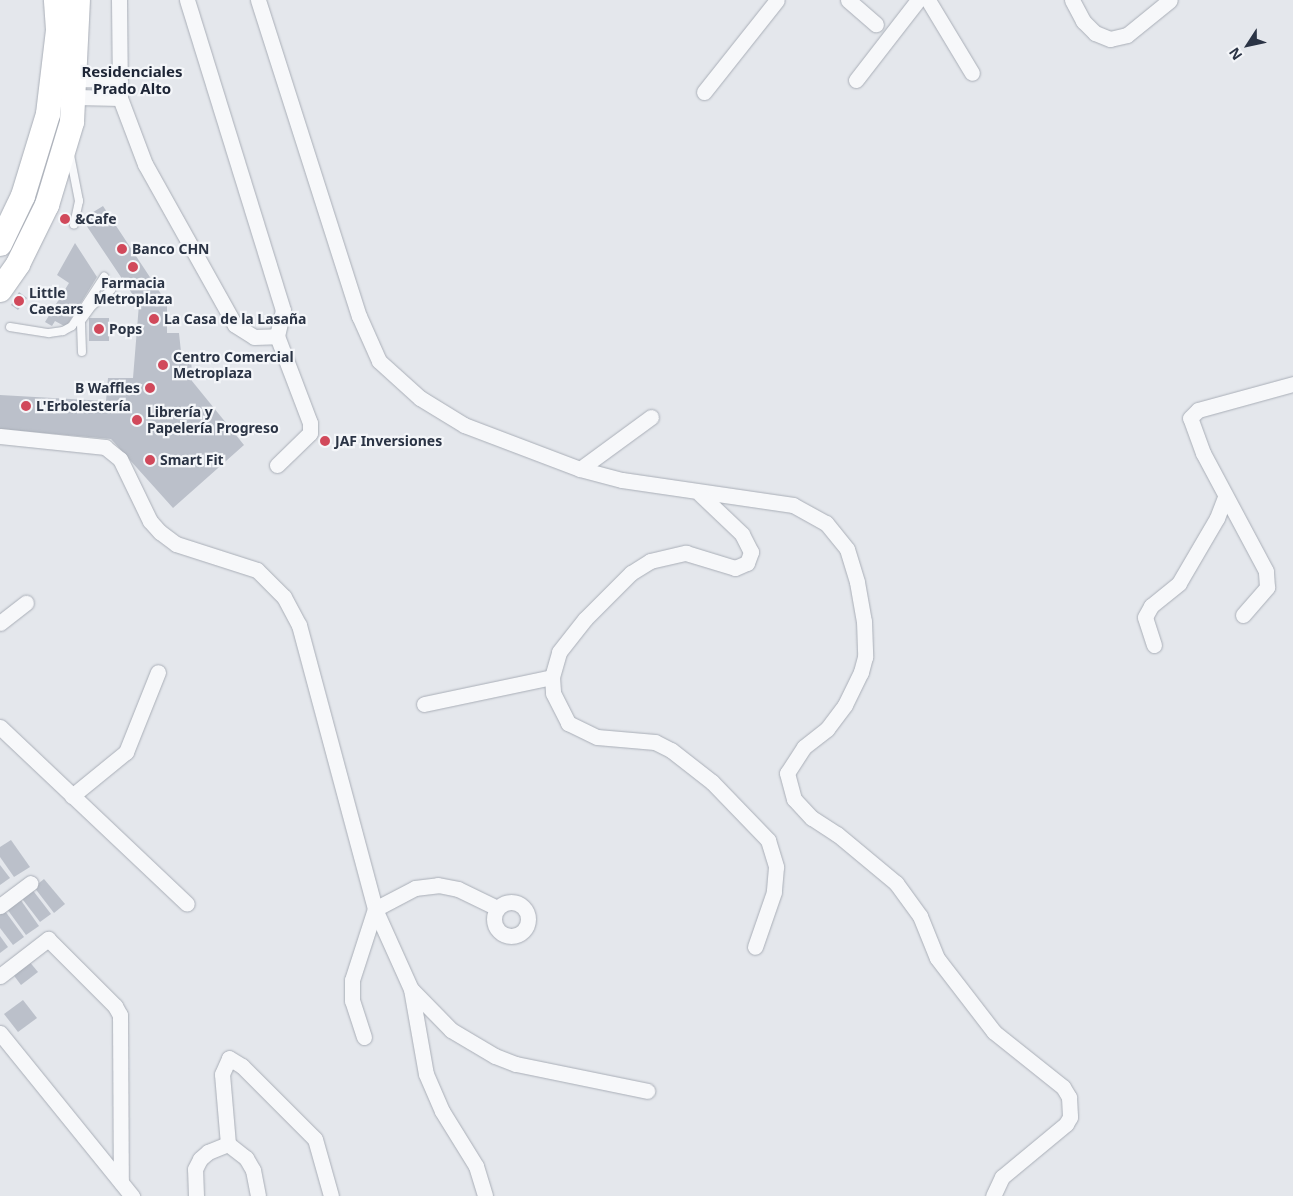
<!DOCTYPE html>
<meta charset="utf-8">
<style>
body{margin:0}
#map{position:relative;width:1293px;height:1196px;overflow:hidden;background:#e4e7ec;font-family:"Noto Sans",sans-serif}
div>[style]{position:absolute}
[style*='--x']{left:calc(var(--x)*1px);top:calc(var(--y)*1px);width:calc(var(--w)*1px);rotate:calc(var(--a)*1deg)}
.building>*{inset:0;background:#bbc0ca}
.roads{filter:drop-shadow(0 0 1px #a9aeb7) drop-shadow(0 0 1px #a9aeb7)}
.service>*{height:8px;margin:-4px;padding:0 4px;transform-origin:4px;border-radius:4px;background:#f7f8fa}
.minor>*{height:15px;margin:-7.5px;padding:0 7.5px;transform-origin:7.5px;border-radius:7.5px;background:#f7f8fa}
.minor>.ring{margin:-7.5px;padding:0;box-sizing:content-box;background:none;border:15px solid #f7f8fa;border-radius:50%}
.trunk>*{height:24px;margin:-12px;padding:0 12px;transform-origin:12px;border-radius:12px;background:#fff}
.dots>*{width:14px;height:14px;translate:-50% -50%;box-sizing:border-box;border:2px solid #f4f6f9;border-radius:50%}
span{translate:-50% -50%;white-space:nowrap;text-align:center;line-height:1.15;-webkit-text-stroke:4.5px #f4f6f9;paint-order:stroke}
.poi-label{font-size:14px;color:#2b3445;font-weight:700}
.left{translate:0 -50%;text-align:left}
.right{translate:-100% -50%;text-align:right}
.neighbourhood-label{font-size:15px;color:#1d2536;font-weight:700}
.north{position:absolute;left:1223px;top:20px;width:50px;height:50px;-webkit-text-stroke:4px #f4f6f9;paint-order:stroke;rotate:235deg;font-size:14px;font-weight:700;line-height:20px;text-align:center;color:#2b3445}
.north::after{content:'';display:block;margin:auto;width:18px;height:22px;background:#2b3445;clip-path:polygon(50% 0,100% 100%,50% 72%,0 100%)}
</style>
<div id="map">
<div class="building">
<div style="clip-path:polygon(103px 206px,167px 303px,167px 333px,179px 333px,181px 352px,191px 352px,192px 381px,244px 445px,173px 508px,111px 439px,0 429px,0 395px,106px 401px,108px 378px,133px 378px,139px 304px,82px 219px)"></div>
<div style="clip-path:polygon(64px 212px,70px 215px,65px 225px,59px 223px)"></div>
<div style="clip-path:polygon(75px 243px,97px 277px,66px 327px,55px 321px,52px 326px,45px 322px,69px 283px,57px 275px)"></div>
<div style="clip-path:polygon(19px 292px,27px 298px,18px 310px,11px 305px)"></div>
<div style="clip-path:polygon(89px 318px,109px 318px,109px 341px,89px 341px)"></div>
<div style="clip-path:polygon(11px 840px,30px 867px,14px 877px,0 857px,0 847px)"></div>
<div style="clip-path:polygon(0 865px,10px 878px,0 885px)"></div>
<div style="clip-path:polygon(44px 879px,65px 904px,54px 913px,34px 887px)"></div>
<div style="clip-path:polygon(31px 888px,51px 914px,40px 922px,20px 896px)"></div>
<div style="clip-path:polygon(20px 899px,39px 926px,26px 935px,7px 909px)"></div>
<div style="clip-path:polygon(5px 911px,24px 937px,13px 945px,0 928px,0 915px)"></div>
<div style="clip-path:polygon(0 936px,8px 947px,0 953px)"></div>
<div style="clip-path:polygon(28px 960px,38px 972px,21px 985px,12px 973px)"></div>
<div style="clip-path:polygon(23px 1000px,37px 1018px,18px 1032px,4px 1014px)"></div>
</div>
<div class="roads">
<div class="service">
<div style="--x:70;--y:155;--w:47;--a:78.9"></div>
<div style="--x:79;--y:201;--w:24;--a:102"></div>
<div style="--x:10;--y:327;--w:39;--a:9"></div>
<div style="--x:49;--y:333;--w:14;--a:-8"></div>
<div style="--x:63;--y:331;--w:10;--a:-29"></div>
<div style="--x:72;--y:326;--w:59;--a:-56.9"></div>
<div style="--x:82;--y:352;--w:31;--a:-92"></div>
<div style="--x:81;--y:321;--w:19;--a:-54"></div>
<div style="--x:92;--y:306;--w:25;--a:-40"></div>
</div>
<div class="minor">
<div style="--x:119;--y:0;--w:98;--a:89.4"></div>
<div style="--x:120;--y:98;--w:71;--a:69.3"></div>
<div style="--x:145;--y:164;--w:184;--a:60.8"></div>
<div style="--x:235;--y:325;--w:22;--a:32"></div>
<div style="--x:254;--y:337;--w:23;--a:-2"></div>
<div style="--x:187;--y:0;--w:325;--a:72.8"></div>
<div style="--x:283;--y:310;--w:27;--a:103"></div>
<div style="--x:277;--y:336;--w:93;--a:69.2"></div>
<div style="--x:310;--y:423;--w:10;--a:90"></div>
<div style="--x:310;--y:433;--w:46;--a:135.9"></div>
<div style="--x:258;--y:0;--w:332;--a:72.3"></div>
<div style="--x:359;--y:316;--w:49;--a:66"></div>
<div style="--x:379;--y:361;--w:55;--a:42.1"></div>
<div style="--x:420;--y:398;--w:52;--a:31.5"></div>
<div style="--x:464;--y:425;--w:124;--a:20.8"></div>
<div style="--x:580;--y:469;--w:43;--a:14.7"></div>
<div style="--x:622;--y:480;--w:173;--a:8.3"></div>
<div style="--x:793;--y:505;--w:38;--a:29"></div>
<div style="--x:826;--y:523;--w:33;--a:51"></div>
<div style="--x:847;--y:549;--w:34;--a:73"></div>
<div style="--x:857;--y:582;--w:40;--a:80"></div>
<div style="--x:864;--y:621;--w:36;--a:88"></div>
<div style="--x:865;--y:657;--w:16;--a:105"></div>
<div style="--x:861;--y:672;--w:37;--a:116"></div>
<div style="--x:845;--y:705;--w:30;--a:127"></div>
<div style="--x:827;--y:729;--w:29;--a:142"></div>
<div style="--x:804;--y:747;--w:31;--a:123"></div>
<div style="--x:787;--y:773;--w:27;--a:75"></div>
<div style="--x:794;--y:799;--w:26;--a:47"></div>
<div style="--x:812;--y:818;--w:30;--a:33"></div>
<div style="--x:837;--y:834;--w:77;--a:39.7"></div>
<div style="--x:896;--y:883;--w:41;--a:54"></div>
<div style="--x:920;--y:916;--w:45;--a:68"></div>
<div style="--x:937;--y:958;--w:93;--a:52.4"></div>
<div style="--x:994;--y:1032;--w:88;--a:38.6"></div>
<div style="--x:1063;--y:1087;--w:12;--a:59"></div>
<div style="--x:1069;--y:1097;--w:20;--a:87"></div>
<div style="--x:1070;--y:1117;--w:8;--a:120"></div>
<div style="--x:1066;--y:1124;--w:83;--a:140.4"></div>
<div style="--x:1002;--y:1177;--w:21;--a:115"></div>
<div style="--x:848;--y:0;--w:37;--a:41"></div>
<div style="--x:928;--y:0;--w:85;--a:58.9"></div>
<div style="--x:1072;--y:0;--w:24;--a:62"></div>
<div style="--x:1083;--y:21;--w:17;--a:45"></div>
<div style="--x:1095;--y:33;--w:16;--a:22"></div>
<div style="--x:1110;--y:39;--w:17;--a:-13"></div>
<div style="--x:1127;--y:35;--w:55;--a:-39.1"></div>
<div style="--x:76;--y:79;--w:42;--a:1.4"></div>
<div style="--x:856;--y:80;--w:101;--a:-52.2"></div>
<div style="--x:704;--y:92;--w:117;--a:-51.6"></div>
<div style="--x:75;--y:97;--w:45;--a:1.3"></div>
<div style="--x:0;--y:436;--w:106;--a:6"></div>
<div style="--x:105;--y:447;--w:19;--a:39"></div>
<div style="--x:120;--y:459;--w:69;--a:64.2"></div>
<div style="--x:150;--y:521;--w:15;--a:48"></div>
<div style="--x:160;--y:532;--w:20;--a:37"></div>
<div style="--x:176;--y:544;--w:85;--a:17.8"></div>
<div style="--x:257;--y:570;--w:38;--a:45"></div>
<div style="--x:284;--y:597;--w:32;--a:62"></div>
<div style="--x:299;--y:625;--w:294;--a:75"></div>
<div style="--x:375;--y:909;--w:88;--a:65.8"></div>
<div style="--x:411;--y:989;--w:86;--a:80"></div>
<div style="--x:426;--y:1074;--w:40;--a:66.6"></div>
<div style="--x:442;--y:1111;--w:65;--a:58.3"></div>
<div style="--x:476;--y:1166;--w:31;--a:73"></div>
<div style="--x:580;--y:469;--w:88;--a:-36.2"></div>
<div style="--x:1243;--y:615;--w:37;--a:-49"></div>
<div style="--x:1267;--y:587;--w:16;--a:-94"></div>
<div style="--x:1266;--y:571;--w:134;--a:-118.1"></div>
<div style="--x:1203;--y:453;--w:37;--a:-110"></div>
<div style="--x:1190;--y:418;--w:11;--a:-45"></div>
<div style="--x:1198;--y:410;--w:98;--a:-15.3"></div>
<div style="--x:0;--y:623;--w:33;--a:-38"></div>
<div style="--x:1154;--y:645;--w:29;--a:-108"></div>
<div style="--x:1145;--y:617;--w:13;--a:-61"></div>
<div style="--x:1151;--y:606;--w:36;--a:-39"></div>
<div style="--x:1179;--y:583;--w:75;--a:-59.7"></div>
<div style="--x:1217;--y:518;--w:22;--a:-69"></div>
<div style="--x:552;--y:677;--w:16;--a:86"></div>
<div style="--x:553;--y:693;--w:34;--a:63"></div>
<div style="--x:568;--y:723;--w:32;--a:26"></div>
<div style="--x:597;--y:737;--w:58;--a:4.9"></div>
<div style="--x:655;--y:742;--w:18;--a:27"></div>
<div style="--x:671;--y:750;--w:52;--a:38"></div>
<div style="--x:712;--y:782;--w:81;--a:46"></div>
<div style="--x:768;--y:840;--w:28;--a:73"></div>
<div style="--x:776;--y:867;--w:25;--a:95"></div>
<div style="--x:774;--y:892;--w:58;--a:109.1"></div>
<div style="--x:424;--y:704;--w:131;--a:-11.9"></div>
<div style="--x:552;--y:677;--w:26;--a:-74"></div>
<div style="--x:559;--y:652;--w:42;--a:-51.8"></div>
<div style="--x:585;--y:619;--w:65;--a:-45"></div>
<div style="--x:631;--y:573;--w:22;--a:-32"></div>
<div style="--x:650;--y:561;--w:37;--a:-13"></div>
<div style="--x:686;--y:553;--w:51;--a:17"></div>
<div style="--x:735;--y:568;--w:13;--a:-23"></div>
<div style="--x:747;--y:563;--w:12;--a:-70"></div>
<div style="--x:751;--y:552;--w:20;--a:-117"></div>
<div style="--x:742;--y:534;--w:58;--a:-136.4"></div>
<div style="--x:0;--y:727;--w:257;--a:43.4"></div>
<div style="--x:72;--y:796;--w:70;--a:-39.2"></div>
<div style="--x:126;--y:752;--w:86;--a:-68.2"></div>
<div class="ring" style="left:494px;top:902px;width:19px;height:19px"></div>
<div style="--x:0;--y:906;--w:38;--a:-37"></div>
<div style="--x:0;--y:976;--w:61;--a:-37.6"></div>
<div style="--x:48;--y:939;--w:95;--a:45"></div>
<div style="--x:115;--y:1006;--w:10;--a:61"></div>
<div style="--x:120;--y:1015;--w:167;--a:89.7"></div>
<div style="--x:412;--y:990;--w:56;--a:45.7"></div>
<div style="--x:451;--y:1030;--w:51;--a:30.6"></div>
<div style="--x:495;--y:1056;--w:22;--a:21"></div>
<div style="--x:516;--y:1064;--w:134;--a:11.6"></div>
<div style="--x:0;--y:1033;--w:210;--a:51"></div>
<div style="--x:364;--y:1037;--w:38;--a:-108"></div>
<div style="--x:352;--y:1001;--w:21;--a:-90"></div>
<div style="--x:352;--y:980;--w:75;--a:-72.1"></div>
<div style="--x:375;--y:909;--w:45;--a:-27.7"></div>
<div style="--x:415;--y:888;--w:23;--a:-7"></div>
<div style="--x:438;--y:885;--w:20;--a:11"></div>
<div style="--x:458;--y:889;--w:43;--a:26"></div>
<div style="--x:228;--y:1144;--w:70;--a:-94.9"></div>
<div style="--x:222;--y:1074;--w:17;--a:-66"></div>
<div style="--x:229;--y:1058;--w:15;--a:32"></div>
<div style="--x:242;--y:1066;--w:103;--a:45"></div>
<div style="--x:315;--y:1139;--w:59;--a:74.3"></div>
<div style="--x:196;--y:1196;--w:27;--a:-92"></div>
<div style="--x:195;--y:1169;--w:11;--a:-63"></div>
<div style="--x:200;--y:1159;--w:11;--a:-41"></div>
<div style="--x:208;--y:1152;--w:22;--a:-22"></div>
<div style="--x:228;--y:1144;--w:23;--a:38"></div>
<div style="--x:246;--y:1158;--w:14;--a:60"></div>
<div style="--x:253;--y:1170;--w:26;--a:79"></div>
</div>
<div class="trunk">
<div style="--x:0;--y:244;--w:53;--a:-64.4"></div>
<div style="--x:23;--y:196;--w:86;--a:-73"></div>
<div style="--x:48;--y:114;--w:85;--a:-83.2"></div>
<div style="--x:58;--y:30;--w:30;--a:-94"></div>
<div style="--x:0;--y:290;--w:32;--a:-55"></div>
<div style="--x:18;--y:264;--w:66;--a:-63.8"></div>
<div style="--x:47;--y:205;--w:87;--a:-73.2"></div>
<div style="--x:72;--y:122;--w:122;--a:-87.2"></div>
</div>
</div>
<div class="dots">
<div style="left:65px;top:219px;background:#d1495b"></div>
<div style="left:122px;top:249px;background:#d1495b"></div>
<div style="left:133px;top:267px;background:#d1495b"></div>
<div style="left:19px;top:301px;background:#d1495b"></div>
<div style="left:154px;top:319px;background:#d1495b"></div>
<div style="left:99px;top:329px;background:#d1495b"></div>
<div style="left:163px;top:365px;background:#d1495b"></div>
<div style="left:150px;top:388px;background:#d1495b"></div>
<div style="left:26px;top:406px;background:#d1495b"></div>
<div style="left:137px;top:420px;background:#d1495b"></div>
<div style="left:325px;top:441px;background:#d1495b"></div>
<div style="left:150px;top:460px;background:#d1495b"></div>
</div>
<div class="poi-label">
<span class="left" style="left:75px;top:219px">&amp;Cafe</span>
<span class="left" style="left:132px;top:249px">Banco CHN</span>
<span style="left:133px;top:291px">Farmacia<br>Metroplaza</span>
<span class="left" style="left:29px;top:301px">Little<br>Caesars</span>
<span class="left" style="left:164px;top:319px">La Casa de la Lasaña</span>
<span class="left" style="left:109px;top:329px">Pops</span>
<span class="left" style="left:173px;top:365px">Centro Comercial<br>Metroplaza</span>
<span class="right" style="left:140px;top:388px">B Waffles</span>
<span class="left" style="left:36px;top:406px">L'Erbolestería</span>
<span class="left" style="left:147px;top:420px">Librería y<br>Papelería Progreso</span>
<span class="left" style="left:335px;top:441px">JAF Inversiones</span>
<span class="left" style="left:160px;top:460px">Smart Fit</span>
</div>
<div class="neighbourhood-label">
<span style="left:132px;top:80px">Residenciales<br>Prado Alto</span>
</div>
<div class="north">N</div>
</div>
